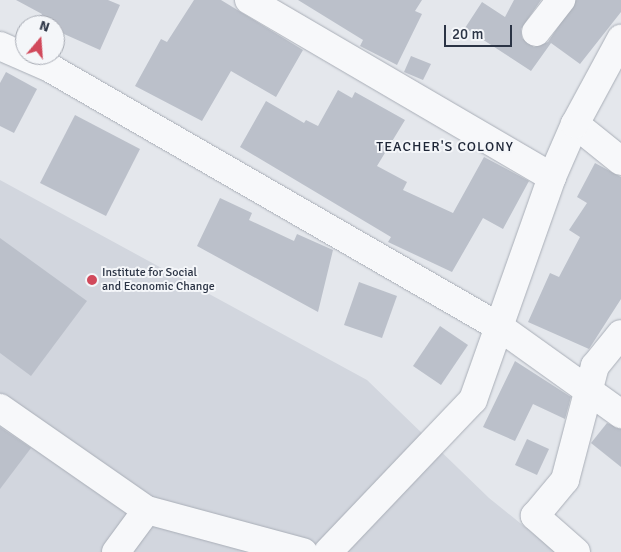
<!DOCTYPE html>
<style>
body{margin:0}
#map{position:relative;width:621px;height:552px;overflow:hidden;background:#e4e7ec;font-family:Signika,sans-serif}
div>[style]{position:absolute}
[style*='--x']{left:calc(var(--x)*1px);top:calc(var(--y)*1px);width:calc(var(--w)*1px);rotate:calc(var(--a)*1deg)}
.built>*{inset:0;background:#d2d6de}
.building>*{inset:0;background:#bbc0ca}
.roads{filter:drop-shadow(0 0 1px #a9aeb7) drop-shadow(0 0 1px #a9aeb7)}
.minor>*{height:28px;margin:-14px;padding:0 14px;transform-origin:14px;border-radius:14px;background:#f7f8fa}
.dots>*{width:14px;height:14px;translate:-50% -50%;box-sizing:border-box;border:2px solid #f4f6f9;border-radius:50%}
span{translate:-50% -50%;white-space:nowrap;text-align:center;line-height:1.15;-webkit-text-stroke:4px #f4f6f9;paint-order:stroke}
.poi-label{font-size:12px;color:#2b3445}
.left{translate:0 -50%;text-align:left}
.neighbourhood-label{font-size:14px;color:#1d2536;letter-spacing:1px}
.north{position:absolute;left:15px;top:15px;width:50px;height:50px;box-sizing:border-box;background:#f4f6f9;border:1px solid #a4a8b1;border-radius:50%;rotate:18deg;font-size:14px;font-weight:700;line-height:20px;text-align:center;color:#2b3445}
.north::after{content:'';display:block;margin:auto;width:18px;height:22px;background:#d1495b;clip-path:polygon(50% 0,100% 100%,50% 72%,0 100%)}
.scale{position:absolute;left:444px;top:25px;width:68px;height:22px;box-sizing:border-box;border:2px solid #2b3445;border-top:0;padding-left:6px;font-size:15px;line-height:18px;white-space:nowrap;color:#2b3445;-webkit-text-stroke:4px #f4f6f9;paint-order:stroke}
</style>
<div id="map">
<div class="built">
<div style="clip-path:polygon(0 180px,367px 380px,489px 498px,556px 552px,0 552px)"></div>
</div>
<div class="building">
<div style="clip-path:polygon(16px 0,108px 0,120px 5px,100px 50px,55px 30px,55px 25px,36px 25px,42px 14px)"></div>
<div style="clip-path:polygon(194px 0,221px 0,303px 50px,276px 97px,231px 71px,202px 121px,135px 86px,161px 39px,167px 42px)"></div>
<div style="clip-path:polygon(298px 0,422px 0,415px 11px,422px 14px,397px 65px,360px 46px,363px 40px)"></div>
<div style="clip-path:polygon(514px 0,541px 0,521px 29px,522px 38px,534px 47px,548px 42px,576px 0,621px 0,621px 12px,580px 64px,551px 43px,531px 71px,465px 28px,482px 2px,505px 17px)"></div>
<div style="clip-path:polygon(411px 56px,431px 64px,423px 80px,404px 72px)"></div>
<div style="clip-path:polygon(6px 72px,37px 89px,14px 133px,0 126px,0 83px)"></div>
<div style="clip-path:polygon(338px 90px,352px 98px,355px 92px,405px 120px,377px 166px,407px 182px,403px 190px,453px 213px,484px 157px,529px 181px,503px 229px,483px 218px,452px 272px,388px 242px,391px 237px,240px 147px,266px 101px,304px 123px,306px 120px,318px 126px)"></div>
<div style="clip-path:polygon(75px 115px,140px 149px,106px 216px,40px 183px)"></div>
<div style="clip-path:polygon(595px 163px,621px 177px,621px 299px,589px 349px,528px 322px,550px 273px,559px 277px,580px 237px,569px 230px,587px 203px,577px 197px)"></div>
<div style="clip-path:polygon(220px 198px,252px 213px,249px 220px,294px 241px,297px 234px,333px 250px,318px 312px,197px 246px)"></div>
<div style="clip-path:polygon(0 238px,87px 301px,31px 376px,0 353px)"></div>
<div style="clip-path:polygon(359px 282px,397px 296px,382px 338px,344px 325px)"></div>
<div style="clip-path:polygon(440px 326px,468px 345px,441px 385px,413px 366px)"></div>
<div style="clip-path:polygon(515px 361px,571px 397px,565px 419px,533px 404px,515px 441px,483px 427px)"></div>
<div style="clip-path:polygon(607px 423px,621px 429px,621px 467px,591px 443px)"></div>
<div style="clip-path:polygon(0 427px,31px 448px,0 489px)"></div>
<div style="clip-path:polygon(527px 439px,549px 449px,537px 475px,515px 465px)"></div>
</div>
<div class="roads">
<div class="minor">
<div style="--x:249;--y:0;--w:351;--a:30.3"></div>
<div style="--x:536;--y:32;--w:41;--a:-52"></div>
<div style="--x:0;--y:46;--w:55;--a:23.7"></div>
<div style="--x:50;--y:68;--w:521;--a:29.96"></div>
<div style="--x:501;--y:328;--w:148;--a:35.6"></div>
<div style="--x:575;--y:124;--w:59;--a:38.8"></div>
<div style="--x:0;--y:408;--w:179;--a:34.8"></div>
<div style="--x:147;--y:510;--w:162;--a:15.1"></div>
<div style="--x:116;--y:552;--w:52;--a:-53.6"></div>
<div style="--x:328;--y:552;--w:210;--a:-46.4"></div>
<div style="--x:473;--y:400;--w:237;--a:-70.5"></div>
<div style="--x:552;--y:177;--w:58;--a:-66.5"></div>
<div style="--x:575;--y:124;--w:97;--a:-61.6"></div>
<div style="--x:576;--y:552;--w:55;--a:-138.7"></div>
<div style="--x:535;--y:516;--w:47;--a:-50.2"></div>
<div style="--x:565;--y:480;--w:118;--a:-75.3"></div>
<div style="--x:595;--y:366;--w:41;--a:-50.9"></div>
</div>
</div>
<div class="dots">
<div style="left:92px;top:280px;background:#d1495b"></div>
</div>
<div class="poi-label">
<span class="left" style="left:102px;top:280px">Institute for Social<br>and Economic Change</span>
</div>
<div class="neighbourhood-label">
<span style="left:445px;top:147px">TEACHER'S COLONY</span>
</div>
<div class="north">N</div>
<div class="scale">20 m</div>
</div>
